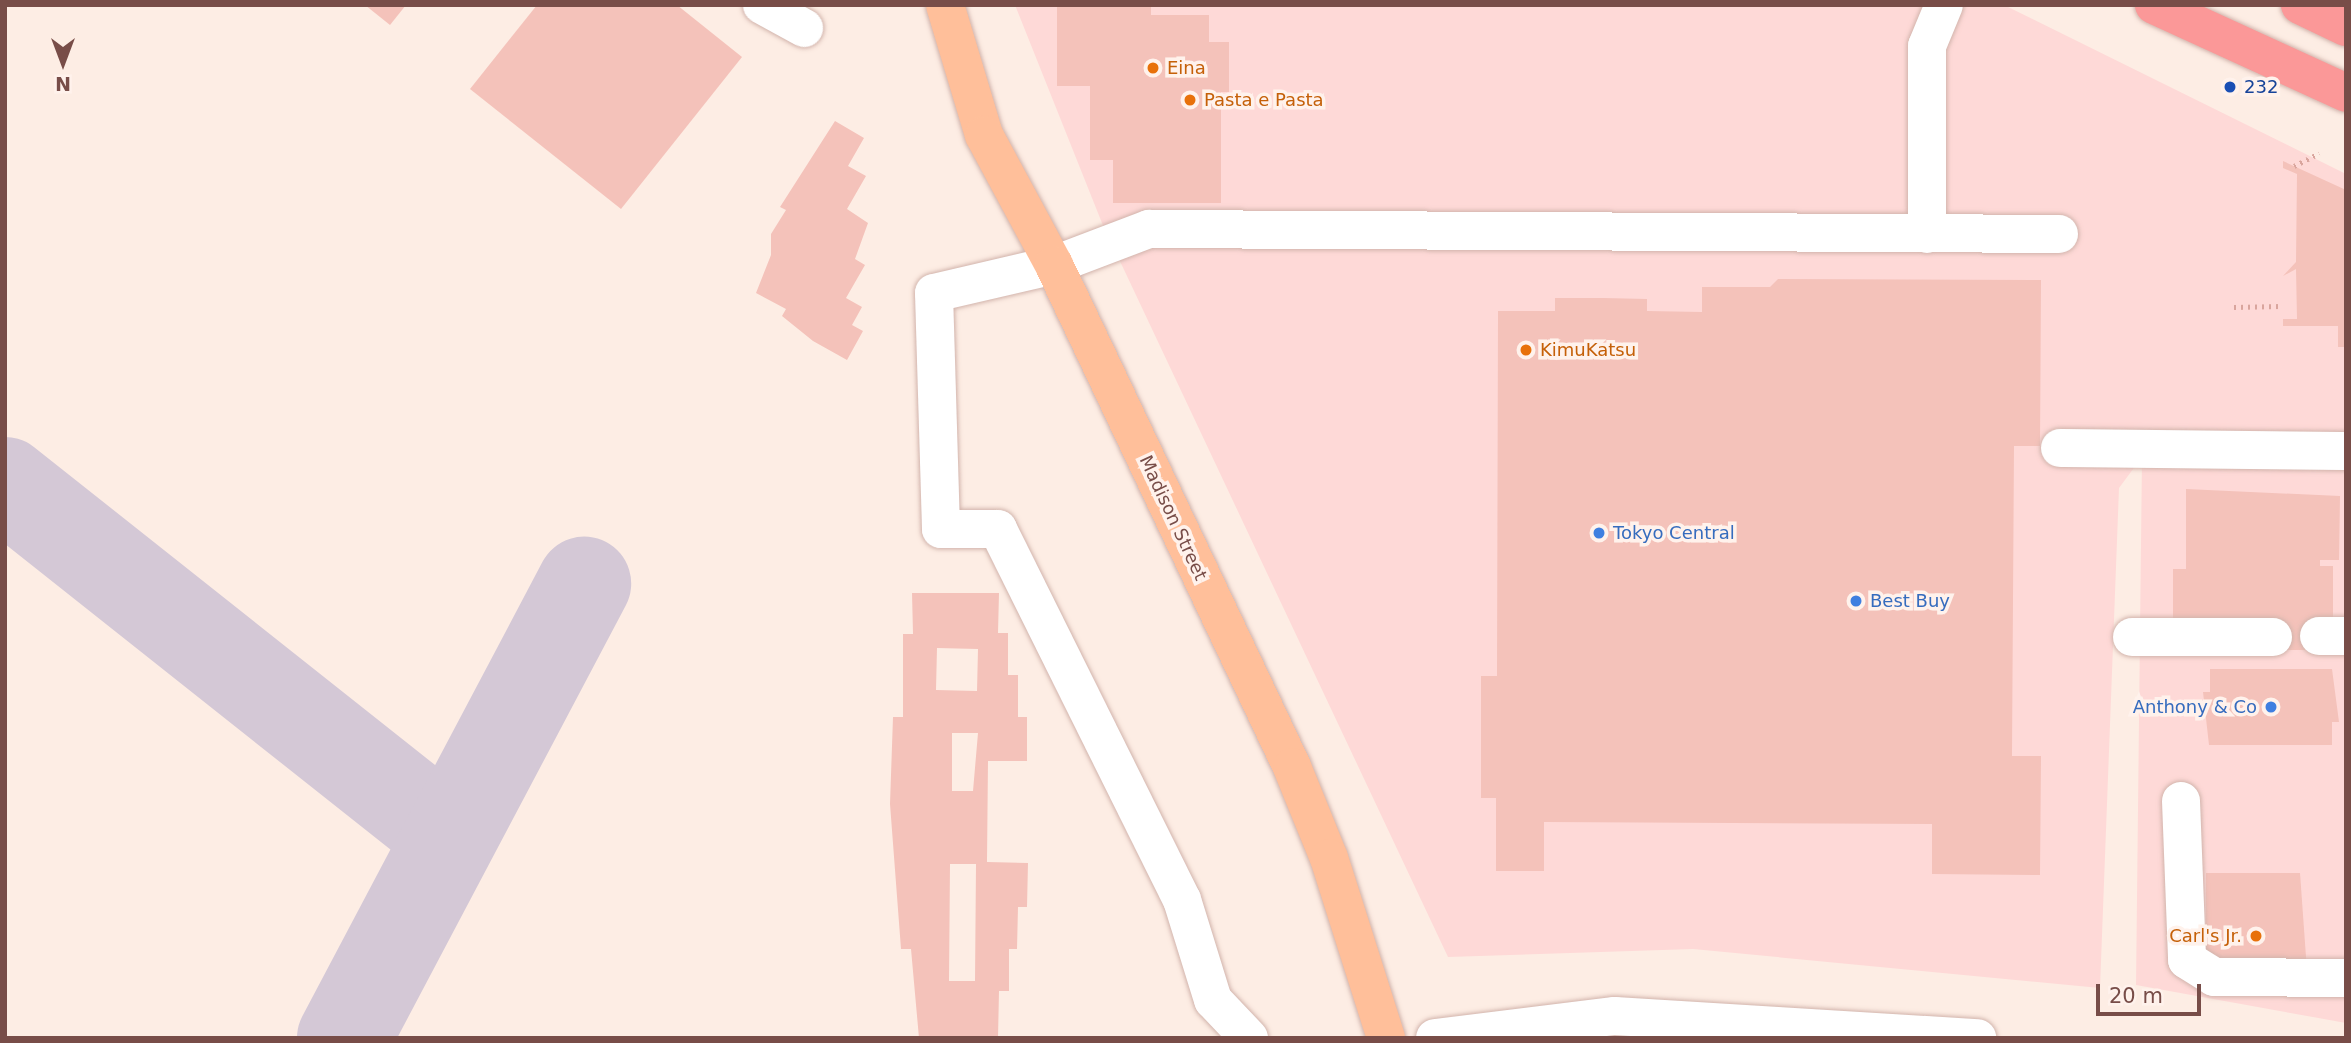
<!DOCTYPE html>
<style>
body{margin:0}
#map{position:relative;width:2351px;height:1043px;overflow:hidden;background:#fdede4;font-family:"DejaVu Sans",sans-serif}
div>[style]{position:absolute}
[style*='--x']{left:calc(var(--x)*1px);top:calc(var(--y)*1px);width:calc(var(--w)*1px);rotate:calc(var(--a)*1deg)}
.commercial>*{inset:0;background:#fed9d7}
.taxiway>*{height:94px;margin:-47px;padding:0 47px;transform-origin:47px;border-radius:47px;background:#d4c8d6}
.building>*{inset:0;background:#f4c2ba}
.path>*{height:4.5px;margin-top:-2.25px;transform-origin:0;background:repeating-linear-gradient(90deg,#d9a59d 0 2px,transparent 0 7px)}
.roads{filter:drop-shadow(0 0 2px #d2b4ac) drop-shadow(0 0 2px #d2b4ac)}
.minor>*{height:38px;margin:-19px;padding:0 19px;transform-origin:19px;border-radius:19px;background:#fff}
.major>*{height:38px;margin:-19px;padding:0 19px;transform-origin:19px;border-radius:19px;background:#ffbf9a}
.highway>*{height:38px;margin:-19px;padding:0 19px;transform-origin:19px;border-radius:19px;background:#fb9898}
.dots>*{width:19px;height:19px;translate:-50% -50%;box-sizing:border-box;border:4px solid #fff2ec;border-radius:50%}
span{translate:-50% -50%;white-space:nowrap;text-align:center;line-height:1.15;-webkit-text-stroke:7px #fff2ec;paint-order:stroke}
.food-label{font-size:18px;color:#c56008}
.left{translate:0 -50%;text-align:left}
.right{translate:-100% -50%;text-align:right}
.transit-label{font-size:18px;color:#164399}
.street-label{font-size:18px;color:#784d48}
.shop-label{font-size:18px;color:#366cbe}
.frame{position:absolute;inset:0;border:7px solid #784d48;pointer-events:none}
.north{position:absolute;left:28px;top:28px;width:70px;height:70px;-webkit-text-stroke:5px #fff2ec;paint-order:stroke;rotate:180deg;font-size:19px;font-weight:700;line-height:28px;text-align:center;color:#784d48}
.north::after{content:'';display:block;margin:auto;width:24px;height:32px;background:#784d48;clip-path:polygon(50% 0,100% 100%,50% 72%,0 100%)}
.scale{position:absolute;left:2096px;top:984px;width:105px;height:32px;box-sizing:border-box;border:4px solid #784d48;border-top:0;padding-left:9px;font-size:21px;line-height:24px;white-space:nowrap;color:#784d48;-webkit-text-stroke:5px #fff2ec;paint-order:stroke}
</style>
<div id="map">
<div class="commercial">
<div style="clip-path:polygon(1015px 5px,2004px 5px,2346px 174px,2346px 1023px,2136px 985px,2142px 457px,2119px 488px,2100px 988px,1693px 949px,1448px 957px,1102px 223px)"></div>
</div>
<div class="taxiway">
<div style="--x:5;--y:484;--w:567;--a:38.41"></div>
<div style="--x:344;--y:1038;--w:514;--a:-62.14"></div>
</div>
<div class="building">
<div style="clip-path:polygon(365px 5px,406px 5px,390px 25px)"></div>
<div style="clip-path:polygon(537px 5px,677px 5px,742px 57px,621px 209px,470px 89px)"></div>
<div style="clip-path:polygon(1057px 5px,1151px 5px,1151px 15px,1209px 15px,1209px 42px,1229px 42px,1229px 92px,1221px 92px,1221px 203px,1113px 203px,1113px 160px,1090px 160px,1090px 86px,1057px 86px)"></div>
<div style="clip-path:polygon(835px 121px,864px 138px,848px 166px,866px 176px,847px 209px,868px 223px,855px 259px,865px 265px,846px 298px,862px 307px,852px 325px,863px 331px,847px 360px,813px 341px,782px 316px,786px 309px,756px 293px,771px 255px,771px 234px,786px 210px,780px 207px)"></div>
<div style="clip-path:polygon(2283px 161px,2346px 190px,2346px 347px,2338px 347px,2338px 326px,2283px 326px,2283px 319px,2297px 319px,2296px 269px,2283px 276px,2296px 262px,2297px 174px,2283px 168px)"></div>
<div style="clip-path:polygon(1778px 279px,2041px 280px,2040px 446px,2014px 446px,2012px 756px,2041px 756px,2040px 875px,1932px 874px,1932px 824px,1544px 822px,1544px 871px,1496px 871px,1496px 798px,1481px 798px,1481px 676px,1497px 676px,1498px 311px,1555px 311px,1555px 298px,1603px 298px,1647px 299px,1647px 311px,1702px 312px,1702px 287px,1770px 287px)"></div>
<div style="clip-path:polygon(2186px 489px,2340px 496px,2339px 560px,2320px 560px,2320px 566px,2333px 566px,2333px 617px,2319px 650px,2273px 650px,2173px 628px,2173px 569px,2186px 569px)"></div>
<div style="clip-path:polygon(evenodd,912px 593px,999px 593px,998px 633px,1008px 633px,1008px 675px,1018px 675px,1018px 717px,1027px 717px,1027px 761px,988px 761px,987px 862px,1028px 863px,1027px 907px,1018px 907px,1017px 949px,1009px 949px,1009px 991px,999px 991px,998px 1038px,919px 1038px,911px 949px,901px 949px,890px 804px,893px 717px,903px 717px,903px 634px,913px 634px,912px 593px,937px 648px,978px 649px,977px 691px,936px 690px,937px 648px,912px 593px,952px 733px,978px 733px,973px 791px,952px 791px,952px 733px,912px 593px,950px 864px,976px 864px,975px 981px,949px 981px,950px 864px)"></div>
<div style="clip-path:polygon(2210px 669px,2332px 669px,2339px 722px,2332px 722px,2332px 745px,2209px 745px,2203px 692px,2210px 692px)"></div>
<div style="clip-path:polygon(2206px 873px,2300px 873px,2307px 971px,2206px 967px)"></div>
</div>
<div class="path">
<div style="--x:2294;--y:166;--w:28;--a:-27"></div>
<div style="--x:2234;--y:307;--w:47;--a:-1.2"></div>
</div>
<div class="roads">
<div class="minor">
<div style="--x:762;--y:5;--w:48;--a:28.7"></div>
<div style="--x:1927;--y:234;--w:188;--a:-90"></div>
<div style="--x:1927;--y:46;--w:44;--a:-67.5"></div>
<div style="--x:2060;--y:448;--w:286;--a:0.6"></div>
<div style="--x:2319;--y:636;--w:27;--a:0"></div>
<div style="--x:2132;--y:637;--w:141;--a:0"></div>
<div style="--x:2181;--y:801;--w:159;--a:87.8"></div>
<div style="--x:2187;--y:960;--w:32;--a:32"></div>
<div style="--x:2214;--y:977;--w:132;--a:0.4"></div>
<div style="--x:1249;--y:1038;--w:52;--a:-133.5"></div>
<div style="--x:1213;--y:1000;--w:105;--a:-107.2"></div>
<div style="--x:1182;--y:900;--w:414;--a:-116.4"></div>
<div style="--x:998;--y:529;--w:57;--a:180"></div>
<div style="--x:941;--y:529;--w:236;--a:-91.7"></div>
<div style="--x:934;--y:293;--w:123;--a:-13.1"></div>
<div style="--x:1054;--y:265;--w:102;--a:-20.8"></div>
<div style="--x:1149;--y:229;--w:910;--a:0.31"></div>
<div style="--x:1435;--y:1038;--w:181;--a:-7"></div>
<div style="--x:1615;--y:1016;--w:363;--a:3.5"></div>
</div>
<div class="major">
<div style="--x:945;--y:5;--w:136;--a:73.3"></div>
<div style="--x:984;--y:135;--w:148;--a:61.7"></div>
<div style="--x:1054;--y:265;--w:556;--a:64.63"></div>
<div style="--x:1292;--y:767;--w:98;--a:67.9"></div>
<div style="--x:1329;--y:858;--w:189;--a:72.4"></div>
</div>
<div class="highway">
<div style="--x:2154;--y:5;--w:211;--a:24.6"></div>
<div style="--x:2300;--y:5;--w:51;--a:25.6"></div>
</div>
</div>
<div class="dots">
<div style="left:1153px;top:68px;background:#e8710a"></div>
<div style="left:2230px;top:87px;background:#1a4fb4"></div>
<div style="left:1190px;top:100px;background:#e8710a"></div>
<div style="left:1526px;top:350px;background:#e8710a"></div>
<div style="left:1599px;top:533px;background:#3f7fe0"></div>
<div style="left:1856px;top:601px;background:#3f7fe0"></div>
<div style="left:2271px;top:707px;background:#3f7fe0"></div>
<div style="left:2256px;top:936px;background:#e8710a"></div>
</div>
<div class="food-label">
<span class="left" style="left:1167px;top:68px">Eina</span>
<span class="left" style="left:1204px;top:100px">Pasta e Pasta</span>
<span class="left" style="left:1540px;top:350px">KimuKatsu</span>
<span class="right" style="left:2242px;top:936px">Carl's Jr.</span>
</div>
<div class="transit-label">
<span class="left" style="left:2244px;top:87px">232</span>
</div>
<div class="street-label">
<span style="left:1173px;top:518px;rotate:65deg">Madison Street</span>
</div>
<div class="shop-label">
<span class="left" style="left:1613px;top:533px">Tokyo Central</span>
<span class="left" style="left:1870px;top:601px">Best Buy</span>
<span class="right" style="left:2257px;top:707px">Anthony &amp; Co</span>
</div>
<div class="frame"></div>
<div class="north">N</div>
<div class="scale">20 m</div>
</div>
